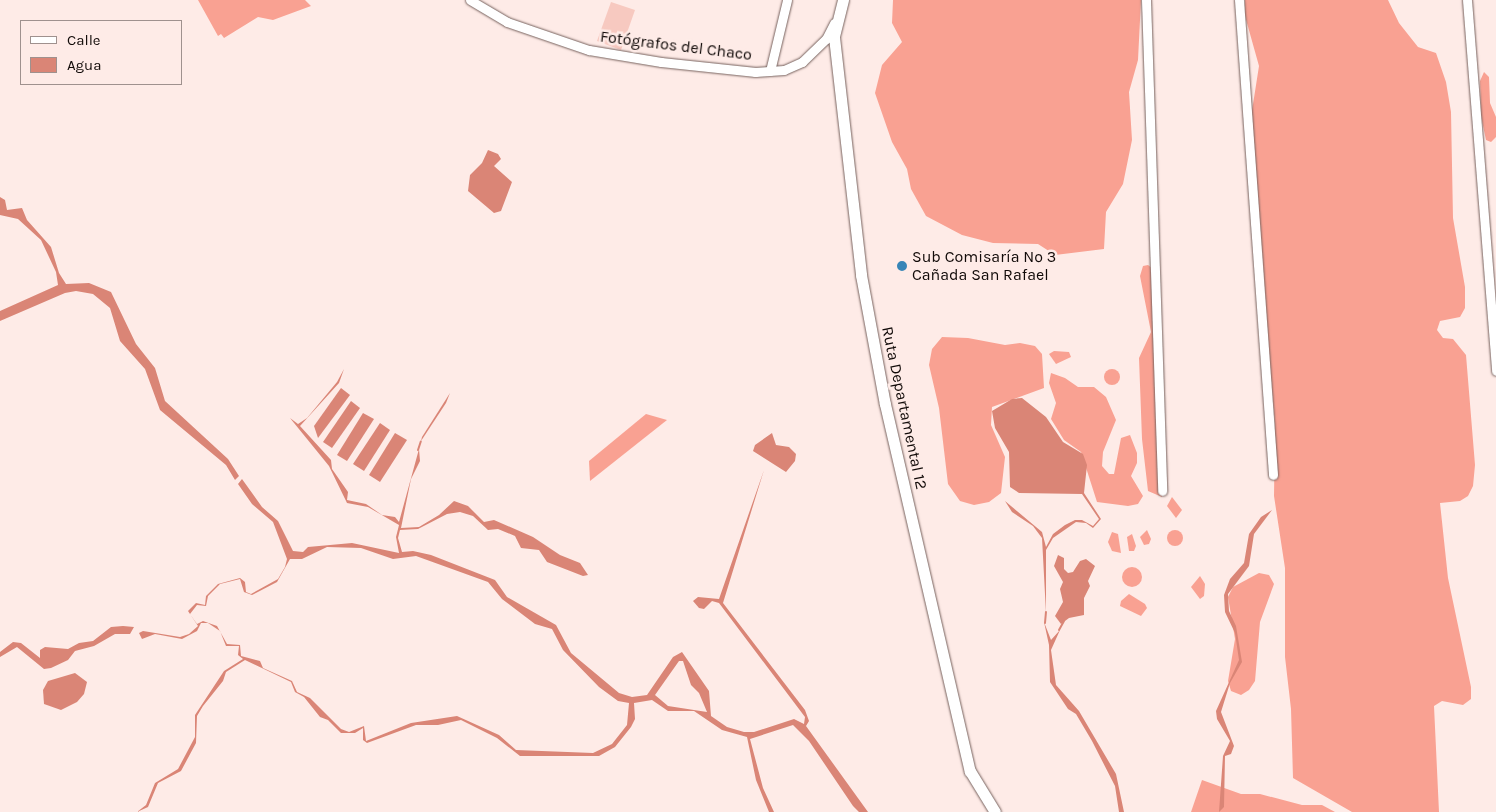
<!DOCTYPE html>
<meta charset="utf-8">
<style>
body{margin:0}
#map{position:relative;width:1496px;height:812px;overflow:hidden;background:#feebe7;font-family:Karla,sans-serif}
div>[style]{position:absolute}
[style*='--x']{left:calc(var(--x)*1px);top:calc(var(--y)*1px);width:calc(var(--w)*1px);rotate:calc(var(--a)*1deg)}
.green>*{inset:0;background:#f7c9c0}
.forest>*{inset:0;background:#f9a192}
.round{border-radius:50%}
.water>*{inset:0;background:#da8576}
.stream>*{height:2px;margin:-1px;padding:0 1px;transform-origin:1px;border-radius:1px;background:#da8576}
.roads{filter:drop-shadow(0 0 1px #77625e) drop-shadow(0 0 1px #77625e)}
.minor>*{height:9px;margin:-4.5px;padding:0 4.5px;transform-origin:4.5px;border-radius:4.5px;background:#fff}
.major>*{height:11px;margin:-5.5px;padding:0 5.5px;transform-origin:5.5px;border-radius:5.5px;background:#fff}
.dots>*{width:14px;height:14px;translate:-50% -50%;box-sizing:border-box;border:2px solid #feebe7;border-radius:50%}
span{translate:-50% -50%;white-space:nowrap;text-align:center;line-height:1.15;-webkit-text-stroke:5px #feebe7;paint-order:stroke}
.street-label{font-size:16px;color:#110a08}
.poi-label{font-size:16px;color:#110a08}
.left{translate:0 -50%;text-align:left}
.legend{position:absolute;left:20px;top:20px;width:162px;height:65px;box-sizing:border-box;background:#feebe7;border:1px solid #9f918e;margin:0;padding:6px 9px;list-style:none;font-size:15px;color:#110a08}
.legend li{display:flex;align-items:center;gap:10px;height:25px}
.legend b{width:25px;border:1px solid #9f918e}
</style>
<div id="map">
<div class="green">
<div style="clip-path:polygon(611px 2px,635px 10px,621px 50px,597px 41px)"></div>
</div>
<div class="forest">
<div style="clip-path:polygon(198px 0,305px 0,311px 6px,273px 20px,258px 17px,224px 38px,221px 34px,218px 36px)"></div>
<div style="clip-path:polygon(893px 0,1141px 0,1138px 60px,1129px 92px,1132px 140px,1123px 184px,1106px 212px,1104px 249px,1055px 255px,1038px 244px,993px 243px,962px 235px,926px 216px,911px 189px,907px 169px,892px 142px,875px 93px,882px 65px,902px 42px,892px 23px)"></div>
<div style="clip-path:polygon(1245px 0,1388px 0,1399px 23px,1418px 47px,1436px 53px,1446px 82px,1451px 112px,1453px 218px,1465px 287px,1465px 308px,1460px 317px,1440px 321px,1437px 330px,1443px 338px,1453px 339px,1466px 355px,1475px 465px,1473px 486px,1468px 496px,1460px 501px,1440px 503px,1448px 578px,1471px 687px,1471px 699px,1463px 705px,1442px 701px,1434px 706px,1439px 812px,1352px 812px,1293px 778px,1291px 709px,1285px 657px,1285px 568px,1274px 496px,1275px 425px,1271px 377px,1265px 359px,1251px 117px,1259px 66px,1245px 16px)"></div>
<div style="clip-path:polygon(1484px 72px,1489px 77px,1490px 103px,1496px 117px,1496px 137px,1491px 142px,1486px 140px,1481px 116px,1480px 81px)"></div>
<div style="clip-path:polygon(1148px 265px,1152px 268px,1162px 497px,1148px 491px,1142px 439px,1139px 358px,1151px 332px,1140px 276px,1143px 266px)"></div>
<div style="clip-path:polygon(942px 337px,968px 338px,1005px 345px,1020px 343px,1035px 346px,1042px 354px,1044px 388px,992px 407px,991px 425px,1005px 457px,1001px 493px,989px 502px,974px 505px,960px 501px,948px 484px,939px 408px,929px 365px,932px 349px)"></div>
<div style="clip-path:polygon(1054px 351px,1069px 352px,1071px 357px,1056px 364px,1049px 354px)"></div>
<div class="round" style="left:1104px;top:369px;width:16px;height:16px"></div>
<div style="clip-path:polygon(1051px 373px,1065px 378px,1078px 387px,1094px 387px,1106px 397px,1116px 420px,1103px 452px,1102px 466px,1109px 474px,1114px 474px,1121px 438px,1130px 435px,1137px 453px,1137px 463px,1131px 476px,1143px 496px,1138px 504px,1128px 506px,1097px 502px,1081px 452px,1064px 440px,1051px 419px,1056px 403px,1049px 383px)"></div>
<div style="clip-path:polygon(646px 414px,667px 420px,590px 481px,589px 461px)"></div>
<div style="clip-path:polygon(1172px 497px,1182px 510px,1176px 518px,1167px 506px)"></div>
<div class="round" style="left:1167px;top:530px;width:16px;height:16px"></div>
<div style="clip-path:polygon(1147px 530px,1151px 539px,1149px 544px,1144px 545px,1140px 537px)"></div>
<div style="clip-path:polygon(1112px 532px,1118px 534px,1121px 553px,1112px 551px,1108px 542px)"></div>
<div style="clip-path:polygon(1132px 534px,1136px 546px,1134px 551px,1129px 551px,1127px 537px)"></div>
<div class="round" style="left:1122px;top:567px;width:20px;height:20px"></div>
<div style="clip-path:polygon(1259px 573px,1269px 575px,1274px 584px,1260px 622px,1255px 681px,1249px 690px,1241px 695px,1231px 691px,1228px 681px,1235px 639px,1228px 597px,1233px 587px)"></div>
<div style="clip-path:polygon(1200px 576px,1205px 584px,1204px 596px,1200px 599px,1191px 587px)"></div>
<div style="clip-path:polygon(1129px 594px,1145px 604px,1147px 608px,1141px 616px,1120px 606px,1121px 601px)"></div>
<div style="clip-path:polygon(1202px 780px,1241px 794px,1260px 794px,1302px 805px,1322px 805px,1335px 812px,1191px 812px)"></div>
</div>
<div class="water">
<div style="clip-path:polygon(488px 150px,498px 154px,501px 159px,494px 166px,512px 182px,501px 211px,494px 213px,468px 191px,470px 175px,482px 163px)"></div>
<div style="clip-path:polygon(0 197px,5px 200px,7px 210px,22px 208px,27px 220px,51px 247px,59px 273px,66px 284px,89px 283px,111px 292px,136px 344px,155px 368px,165px 401px,228px 459px,239px 476px,235px 480px,226px 465px,160px 410px,145px 369px,120px 341px,110px 308px,93px 294px,76px 291px,65px 293px,0 321px,0 311px,58px 285px,56px 272px,41px 240px,18px 219px,0 215px)"></div>
<div style="clip-path:polygon(evenodd,344px 369px,339px 383px,300px 426px,331px 460px,332px 469px,348px 492px,347px 500px,366px 504px,382px 515px,395px 517px,399px 522px,419px 449px,420px 461px,411px 479px,401px 528px,419px 527px,439px 515px,454px 501px,468px 506px,484px 522px,494px 520px,533px 537px,560px 555px,580px 563px,588px 575px,583px 576px,547px 562px,539px 550px,521px 548px,515px 536px,498px 529px,488px 530px,473px 516px,460px 512px,447px 514px,418px 529px,400px 530px,398px 538px,402px 552px,413px 551px,431px 555px,495px 580px,507px 597px,556px 625px,571px 653px,619px 693px,632px 697px,647px 695px,673px 657px,682px 652px,709px 691px,711px 716px,727px 727px,744px 732px,754px 732px,794px 719px,804px 724px,805px 717px,719px 603px,712px 601px,704px 609px,699px 608px,693px 601px,698px 597px,719px 599px,764px 470px,723px 603px,805px 710px,809px 721px,806px 726px,868px 812px,859px 812px,853px 806px,809px 741px,793px 725px,750px 739px,763px 788px,774px 812px,769px 812px,756px 780px,747px 737px,722px 730px,694px 711px,668px 711px,652px 700px,634px 703px,635px 719px,631px 727px,615px 747px,599px 756px,520px 756px,497px 738px,461px 720px,438px 725px,416px 725px,367px 743px,363px 740px,363px 728px,355px 733px,341px 733px,328px 720px,320px 717px,304px 697px,295px 692px,291px 682px,245px 660px,226px 672px,223px 681px,203px 706px,197px 716px,196px 743px,181px 771px,158px 783px,148px 807px,137px 812px,146px 805px,155px 783px,178px 769px,195px 737px,195px 715px,224px 671px,243px 659px,238px 655px,239px 646px,226px 646px,220px 631px,208px 623px,201px 623px,197px 631px,182px 639px,155px 634px,142px 639px,139px 633px,143px 631px,180px 637px,189px 634px,198px 626px,188px 611px,196px 603px,205px 605px,206px 596px,218px 584px,240px 578px,245px 582px,246px 592px,251px 594px,278px 579px,285px 567px,287px 559px,273px 522px,252px 504px,238px 484px,242px 479px,262px 507px,278px 521px,293px 551px,303px 552px,308px 547px,352px 543px,399px 553px,396px 537px,399px 525px,368px 507px,347px 503px,329px 466px,290px 418px,298px 424px,307px 418px,337px 382px,344px 369px,327px 547px,361px 548px,393px 559px,416px 556px,488px 582px,502px 599px,535px 624px,552px 629px,563px 650px,599px 687px,618px 701px,629px 703px,627px 725px,612px 744px,593px 753px,516px 750px,499px 735px,457px 716px,411px 723px,366px 741px,364px 726px,349px 732px,341px 729px,310px 698px,297px 692px,292px 681px,263px 668px,260px 661px,241px 656px,240px 645px,227px 644px,217px 626px,203px 621px,197px 624px,190px 614px,197px 605px,206px 606px,208px 596px,220px 584px,240px 579px,244px 592px,252px 595px,277px 582px,290px 559px,302px 559px,327px 547px,344px 369px,679px 661px,683px 661px,691px 685px,699px 693px,707px 712px,668px 706px,655px 695px,679px 661px)"></div>
<div style="clip-path:polygon(341px 388px,350px 395px,318px 438px,314px 426px)"></div>
<div style="clip-path:polygon(450px 393px,446px 403px,421px 441px,422px 437px)"></div>
<div style="clip-path:polygon(1022px 398px,1046px 417px,1063px 442px,1083px 454px,1087px 465px,1084px 493px,1101px 519px,1093px 528px,1086px 523px,1076px 522px,1053px 538px,1046px 550px,1046px 613px,1042px 538px,1033px 526px,1012px 512px,1005px 501px,1042px 532px,1046px 547px,1053px 534px,1065px 525px,1075px 520px,1082px 520px,1093px 526px,1099px 519px,1082px 494px,1019px 493px,1010px 487px,1009px 452px,995px 428px,992px 411px,1012px 399px)"></div>
<div style="clip-path:polygon(351px 401px,360px 408px,332px 448px,323px 442px)"></div>
<div style="clip-path:polygon(363px 413px,374px 419px,347px 461px,337px 455px)"></div>
<div style="clip-path:polygon(380px 423px,390px 430px,364px 471px,353px 464px)"></div>
<div style="clip-path:polygon(395px 433px,407px 440px,380px 482px,369px 475px)"></div>
<div style="clip-path:polygon(772px 433px,776px 445px,789px 447px,796px 454px,795px 461px,786px 472px,753px 451px,755px 445px)"></div>
<div style="clip-path:polygon(1272px 510px,1254px 534px,1249px 566px,1228px 594px,1229px 611px,1236px 626px,1242px 662px,1230px 683px,1221px 712px,1234px 746px,1231px 754px,1225px 756px,1224px 807px,1219px 812px,1223px 756px,1230px 741px,1217px 719px,1216px 711px,1239px 660px,1235px 633px,1225px 612px,1224px 595px,1230px 579px,1244px 563px,1249px 534px,1261px 517px)"></div>
<div style="clip-path:polygon(1058px 555px,1064px 558px,1064px 569px,1068px 573px,1073px 572px,1080px 561px,1086px 559px,1095px 566px,1088px 581px,1090px 586px,1084px 598px,1084px 615px,1069px 618px,1061px 624px,1055px 616px,1063px 602px,1060px 589px,1063px 582px,1054px 566px)"></div>
<div style="clip-path:polygon(1044px 622px,1051px 640px,1060px 630px,1051px 650px,1056px 685px,1079px 711px,1116px 774px,1124px 812px,1119px 812px,1115px 786px,1092px 741px,1076px 714px,1068px 709px,1050px 682px,1049px 645px)"></div>
<div style="clip-path:polygon(123px 626px,134px 627px,130px 634px,115px 634px,94px 646px,75px 651px,68px 660px,51px 668px,44px 669px,17px 647px,0 657px,0 652px,13px 642px,21px 643px,40px 658px,40px 650px,45px 647px,68px 649px,79px 643px,93px 641px,111px 627px)"></div>
<div style="clip-path:polygon(75px 673px,87px 682px,84px 694px,77px 702px,61px 710px,44px 704px,43px 690px,48px 681px)"></div>
</div>
<div class="stream">
<div style="--x:418;--y:450;--w:9;--a:-72"></div>
<div style="--x:1045;--y:623;--w:11;--a:-85"></div>
<div style="--x:1059;--y:630;--w:10;--a:-61"></div>
</div>
<div class="roads">
<div class="minor">
<div style="--x:470;--y:0;--w:43;--a:30.7"></div>
<div style="--x:507;--y:22;--w:87;--a:18.9"></div>
<div style="--x:589;--y:50;--w:73;--a:9.5"></div>
<div style="--x:661;--y:62;--w:95;--a:6.1"></div>
<div style="--x:755;--y:72;--w:29;--a:-4"></div>
<div style="--x:784;--y:70;--w:20;--a:-24"></div>
<div style="--x:802;--y:62;--w:33;--a:-44"></div>
<div style="--x:826;--y:39;--w:18;--a:-63"></div>
<div style="--x:1146;--y:0;--w:491;--a:88.1"></div>
<div style="--x:1239;--y:0;--w:476;--a:85.9"></div>
<div style="--x:1467;--y:0;--w:372;--a:85.5"></div>
<div style="--x:770;--y:71;--w:73;--a:-76.5"></div>
</div>
<div class="major">
<div style="--x:843;--y:0;--w:38;--a:104"></div>
<div style="--x:834;--y:37;--w:240;--a:83.5"></div>
<div style="--x:861;--y:275;--w:131;--a:79.5"></div>
<div style="--x:885;--y:404;--w:377;--a:77"></div>
<div style="--x:970;--y:771;--w:48;--a:58.6"></div>
</div>
</div>
<div class="dots">
<div style="left:902px;top:266px;background:#3785b7"></div>
</div>
<div class="street-label">
<span style="left:676px;top:46px;rotate:7deg">Fotógrafos del Chaco</span>
<span style="left:904px;top:408px;rotate:78deg">Ruta Departamental 12</span>
</div>
<div class="poi-label">
<span class="left" style="left:912px;top:266px">Sub Comisaría Nº 3<br>Cañada San Rafael</span>
</div>
<ul class="legend">
<li><b style="height:6px;background:#fff"></b>Calle</li>
<li><b style="height:14px;background:#da8576"></b>Agua</li>
</ul>
</div>
